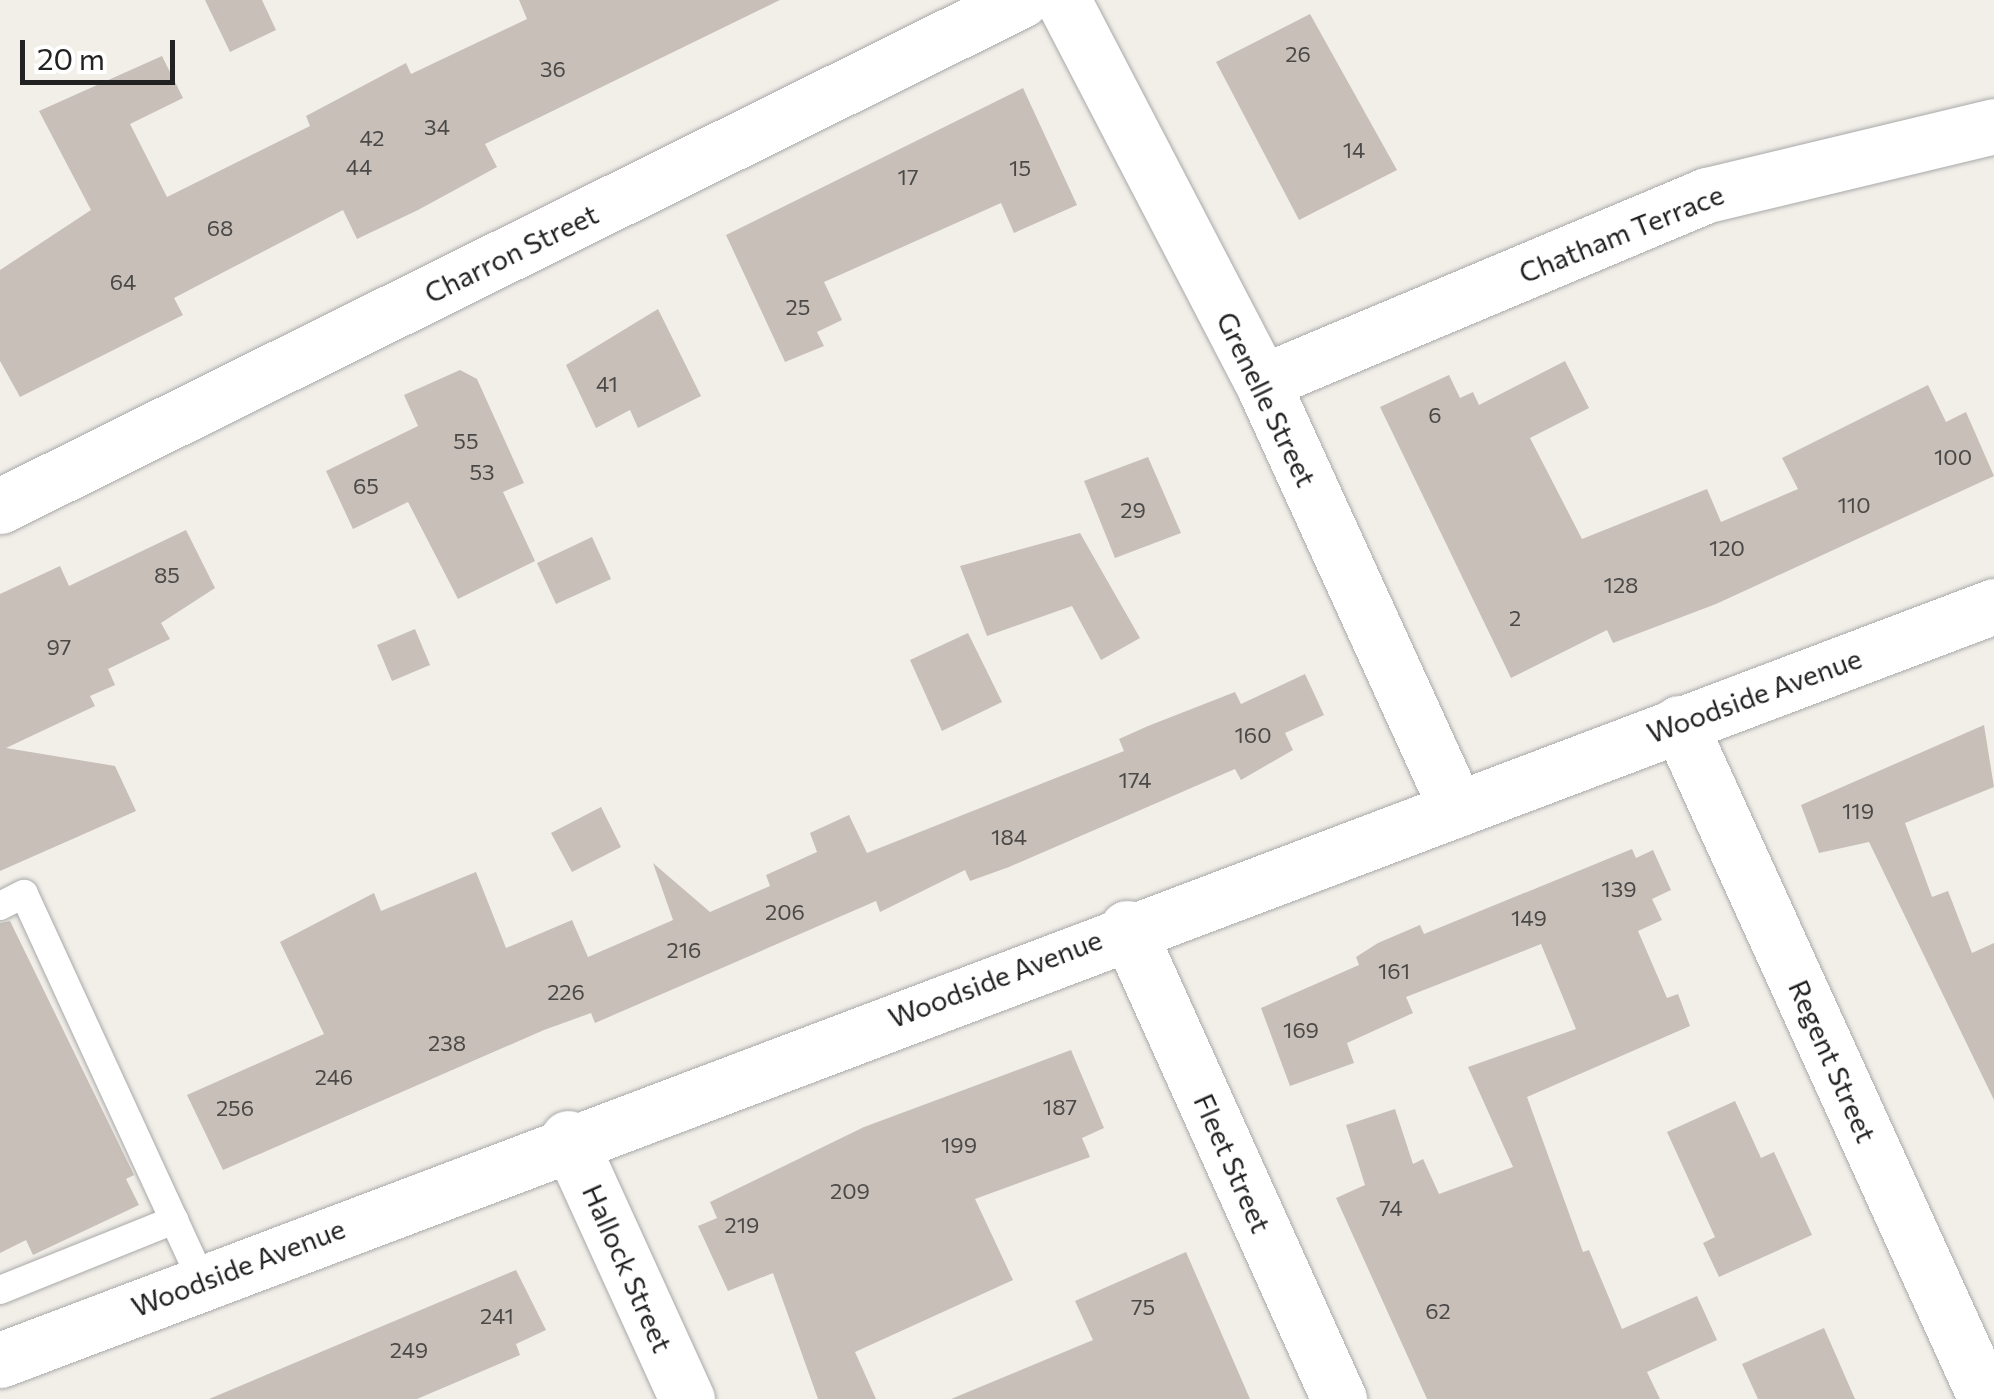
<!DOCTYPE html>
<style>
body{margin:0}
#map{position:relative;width:1994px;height:1399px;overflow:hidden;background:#f2efe9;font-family:Commissioner,sans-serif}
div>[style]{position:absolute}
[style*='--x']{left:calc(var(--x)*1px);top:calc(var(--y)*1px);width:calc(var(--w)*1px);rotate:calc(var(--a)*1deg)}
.building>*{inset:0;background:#c7bfb8}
.roads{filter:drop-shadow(0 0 2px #a9a9a9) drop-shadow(0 0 2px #a9a9a9)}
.lane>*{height:28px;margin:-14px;padding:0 14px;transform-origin:14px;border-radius:14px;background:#fff}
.street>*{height:55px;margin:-27.5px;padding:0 27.5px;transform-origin:27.5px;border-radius:27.5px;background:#fff}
span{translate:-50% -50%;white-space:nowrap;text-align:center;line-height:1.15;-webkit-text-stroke:10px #fff;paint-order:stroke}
.number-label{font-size:22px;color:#4b4948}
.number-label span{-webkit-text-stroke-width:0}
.street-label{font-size:28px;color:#222}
.scale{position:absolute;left:20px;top:40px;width:155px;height:45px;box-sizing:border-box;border:5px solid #222;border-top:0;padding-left:12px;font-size:30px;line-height:35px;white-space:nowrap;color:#222;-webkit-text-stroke:8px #fff;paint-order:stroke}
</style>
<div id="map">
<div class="building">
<div style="clip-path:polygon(205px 0,262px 0,276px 30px,230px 52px)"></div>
<div style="clip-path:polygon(519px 0,780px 0,485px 144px,497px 167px,418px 210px,357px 239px,343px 210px,174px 298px,183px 315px,20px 397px,0 361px,0 270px,91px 210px,39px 111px,162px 56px,183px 98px,130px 124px,167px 197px,310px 126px,306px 116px,406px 63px,411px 74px,527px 19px)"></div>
<div style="clip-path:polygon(1310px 14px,1397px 170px,1299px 220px,1216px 62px)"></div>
<div style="clip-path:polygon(1023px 88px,1077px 205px,1014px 233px,1001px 203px,824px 282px,842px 320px,817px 332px,824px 346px,785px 362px,726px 235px)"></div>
<div style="clip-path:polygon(658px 309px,701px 396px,638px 428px,630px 410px,596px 428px,566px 365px)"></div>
<div style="clip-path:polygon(1565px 361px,1589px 408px,1530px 438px,1582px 539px,1707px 489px,1721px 522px,1798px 489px,1782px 458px,1928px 385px,1946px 422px,1966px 412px,1994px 476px,1716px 604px,1613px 643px,1607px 630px,1511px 678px,1380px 407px,1449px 375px,1460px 398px,1473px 392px,1479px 405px)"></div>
<div style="clip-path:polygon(460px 370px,477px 379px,524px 483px,503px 492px,535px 561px,458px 599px,408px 502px,353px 529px,326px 471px,418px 426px,404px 395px)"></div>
<div style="clip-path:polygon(1148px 457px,1181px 533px,1115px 558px,1084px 481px)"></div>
<div style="clip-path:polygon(186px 530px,215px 588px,161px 623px,170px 639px,108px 669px,115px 685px,90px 696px,95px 706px,6px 748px,115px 766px,136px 811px,0 871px,0 594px,60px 566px,69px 586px)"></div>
<div style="clip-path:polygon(1080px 533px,1140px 638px,1101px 660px,1072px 606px,987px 636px,960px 566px)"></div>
<div style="clip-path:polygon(592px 537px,611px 579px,556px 604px,537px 563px)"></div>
<div style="clip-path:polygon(415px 629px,430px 665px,392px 681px,377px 645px)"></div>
<div style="clip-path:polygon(968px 633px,1002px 702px,942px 731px,910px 660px)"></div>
<div style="clip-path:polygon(1305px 674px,1324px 715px,1285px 733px,1293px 750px,1241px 780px,1235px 769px,1009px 867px,970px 881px,965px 870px,880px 912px,876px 901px,595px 1023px,591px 1013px,544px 1030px,223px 1170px,187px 1095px,324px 1034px,280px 942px,374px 893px,381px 911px,476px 872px,506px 948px,572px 920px,588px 957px,673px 920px,653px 863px,710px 912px,770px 886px,766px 875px,817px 852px,810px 833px,849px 815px,867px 853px,1124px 751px,1119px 739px,1148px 726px,1235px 692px,1241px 704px)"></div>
<div style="clip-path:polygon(1984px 725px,1994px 787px,1905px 823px,1932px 897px,1948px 891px,1972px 953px,1994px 943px,1994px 1100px,1869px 842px,1819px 853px,1801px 805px)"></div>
<div style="clip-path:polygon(601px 807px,621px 847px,572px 872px,551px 833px)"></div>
<div style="clip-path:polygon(1632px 849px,1636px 858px,1653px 850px,1671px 890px,1652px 899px,1662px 920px,1638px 931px,1667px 998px,1678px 994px,1690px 1026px,1527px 1097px,1583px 1252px,1589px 1250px,1622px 1329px,1697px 1296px,1717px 1340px,1647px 1372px,1660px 1399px,1427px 1399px,1336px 1198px,1365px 1185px,1346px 1125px,1395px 1109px,1413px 1164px,1423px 1159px,1439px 1194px,1513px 1167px,1468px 1067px,1576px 1029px,1541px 944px,1406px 997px,1413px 1013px,1347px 1043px,1354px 1063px,1290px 1086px,1261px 1008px,1359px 965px,1356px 957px,1378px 943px,1420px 925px,1424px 934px)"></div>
<div style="clip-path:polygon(10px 921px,134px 1175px,126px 1179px,139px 1205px,33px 1255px,26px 1240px,0 1253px,0 923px)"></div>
<div style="clip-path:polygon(1071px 1050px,1104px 1128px,1082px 1138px,1090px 1157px,975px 1199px,1013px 1280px,855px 1352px,876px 1399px,818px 1399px,773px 1273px,728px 1291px,698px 1226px,717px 1218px,710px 1202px,864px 1127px)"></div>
<div style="clip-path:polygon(1735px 1101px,1761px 1158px,1774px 1152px,1812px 1235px,1719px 1277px,1703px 1243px,1715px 1237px,1667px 1132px)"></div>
<div style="clip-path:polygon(1186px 1252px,1250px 1399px,951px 1399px,1093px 1340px,1075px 1301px)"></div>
<div style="clip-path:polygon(516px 1270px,546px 1330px,516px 1344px,520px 1355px,417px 1399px,209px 1399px)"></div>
<div style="clip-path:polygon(1824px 1328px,1855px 1399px,1758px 1399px,1742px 1364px)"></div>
</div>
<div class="roads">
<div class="lane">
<div style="--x:0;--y:906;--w:27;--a:-27"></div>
<div style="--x:24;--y:894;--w:426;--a:65.3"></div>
<div style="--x:0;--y:1290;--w:188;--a:-21.9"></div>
</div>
<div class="street">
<div style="--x:1063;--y:0;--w:431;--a:62.5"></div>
<div style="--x:1262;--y:382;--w:465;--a:65.5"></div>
<div style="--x:1262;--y:382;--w:483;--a:-22.8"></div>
<div style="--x:1707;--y:195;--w:295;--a:-13.5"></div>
<div style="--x:0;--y:506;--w:1140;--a:-26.36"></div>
<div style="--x:1679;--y:723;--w:742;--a:65.58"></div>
<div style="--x:1127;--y:928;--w:517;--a:65.77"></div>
<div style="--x:568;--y:1138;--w:287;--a:65.5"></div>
<div style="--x:0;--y:1360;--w:2132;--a:-20.71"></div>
</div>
</div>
<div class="number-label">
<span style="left:1298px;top:54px">26</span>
<span style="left:553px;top:69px">36</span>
<span style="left:437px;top:127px">34</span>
<span style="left:372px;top:138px">42</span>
<span style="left:1354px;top:150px">14</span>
<span style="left:359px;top:167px">44</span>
<span style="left:1020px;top:168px">15</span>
<span style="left:908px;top:177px">17</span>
<span style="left:220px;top:228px">68</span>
<span style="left:123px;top:282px">64</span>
<span style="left:798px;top:307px">25</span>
<span style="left:607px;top:384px">41</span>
<span style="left:1435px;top:415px">6</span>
<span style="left:466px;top:441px">55</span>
<span style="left:1953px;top:457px">100</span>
<span style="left:482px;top:472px">53</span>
<span style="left:366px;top:486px">65</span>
<span style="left:1854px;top:505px">110</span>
<span style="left:1133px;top:510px">29</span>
<span style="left:1727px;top:548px">120</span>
<span style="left:167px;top:575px">85</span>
<span style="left:1621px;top:585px">128</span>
<span style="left:1515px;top:618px">2</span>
<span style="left:59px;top:647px">97</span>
<span style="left:1253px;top:735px">160</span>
<span style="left:1135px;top:780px">174</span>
<span style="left:1858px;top:811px">119</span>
<span style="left:1009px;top:837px">184</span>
<span style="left:1619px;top:889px">139</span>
<span style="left:785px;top:912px">206</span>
<span style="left:1529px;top:918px">149</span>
<span style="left:684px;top:950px">216</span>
<span style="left:1394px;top:971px">161</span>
<span style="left:566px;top:992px">226</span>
<span style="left:1301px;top:1030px">169</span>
<span style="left:447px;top:1043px">238</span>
<span style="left:334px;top:1077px">246</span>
<span style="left:1060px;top:1107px">187</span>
<span style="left:235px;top:1108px">256</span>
<span style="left:959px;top:1145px">199</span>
<span style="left:850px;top:1191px">209</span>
<span style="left:1391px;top:1208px">74</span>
<span style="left:742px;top:1225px">219</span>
<span style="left:1143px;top:1307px">75</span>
<span style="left:1438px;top:1311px">62</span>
<span style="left:497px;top:1316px">241</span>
<span style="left:409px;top:1350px">249</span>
</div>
<div class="street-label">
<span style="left:1621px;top:233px;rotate:-22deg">Chatham Terrace</span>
<span style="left:511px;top:253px;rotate:-26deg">Charron Street</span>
<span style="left:1267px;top:399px;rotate:64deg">Grenelle Street</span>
<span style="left:1754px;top:695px;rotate:-20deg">Woodside Avenue</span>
<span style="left:995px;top:978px;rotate:-21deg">Woodside Avenue</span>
<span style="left:1833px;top:1061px;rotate:66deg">Regent Street</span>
<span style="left:1233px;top:1163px;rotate:66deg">Fleet Street</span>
<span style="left:238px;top:1267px;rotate:-21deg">Woodside Avenue</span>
<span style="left:628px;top:1268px;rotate:66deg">Hallock Street</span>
</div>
<div class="scale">20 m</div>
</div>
